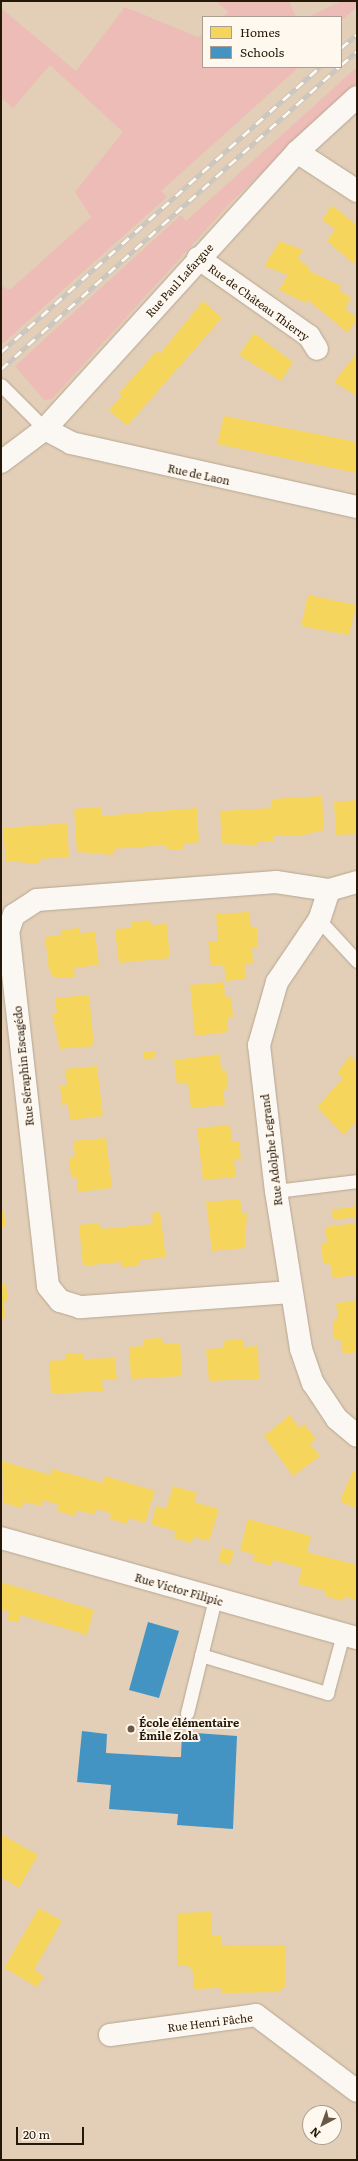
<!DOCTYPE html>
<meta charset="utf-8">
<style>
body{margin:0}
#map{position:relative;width:358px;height:2161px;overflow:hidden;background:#e3cfb7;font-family:Literata,serif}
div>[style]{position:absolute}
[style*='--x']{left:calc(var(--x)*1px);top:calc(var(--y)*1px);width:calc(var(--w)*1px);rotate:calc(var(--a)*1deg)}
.green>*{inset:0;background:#edbcb6}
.homes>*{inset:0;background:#f6d55c}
.schools>*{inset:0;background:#4393c3}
.roads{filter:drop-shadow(0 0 1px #b5a693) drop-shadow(0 0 1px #b5a693)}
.lane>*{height:13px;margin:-6.5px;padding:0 6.5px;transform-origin:6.5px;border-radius:6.5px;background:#fbf8f4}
.street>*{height:22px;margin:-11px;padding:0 11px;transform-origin:11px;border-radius:11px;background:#fbf8f4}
.rail>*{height:4.5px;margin-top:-2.25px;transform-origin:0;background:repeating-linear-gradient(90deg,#fff8ef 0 9px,#cbc6bf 0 18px);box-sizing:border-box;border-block:1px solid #cbc6bf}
.dots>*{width:11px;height:11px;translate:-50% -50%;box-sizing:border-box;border:2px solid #fff8ef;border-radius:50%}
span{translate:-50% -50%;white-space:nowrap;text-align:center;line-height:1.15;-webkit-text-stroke:4px #fff8ef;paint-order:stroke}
.street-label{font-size:11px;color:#251807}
.poi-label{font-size:11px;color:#251807;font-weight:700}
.left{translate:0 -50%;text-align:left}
.frame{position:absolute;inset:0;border:2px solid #251807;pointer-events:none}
.legend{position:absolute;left:202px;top:16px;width:140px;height:52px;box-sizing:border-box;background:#fff8ef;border:1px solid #a89e92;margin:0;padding:5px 7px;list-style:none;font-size:12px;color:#251807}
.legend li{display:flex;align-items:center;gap:8px;height:20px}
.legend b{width:20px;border:1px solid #a89e92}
.north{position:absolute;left:302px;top:2105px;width:40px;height:40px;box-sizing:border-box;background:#fff8ef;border:1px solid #a89e92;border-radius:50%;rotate:221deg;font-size:11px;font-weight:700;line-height:16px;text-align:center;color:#251807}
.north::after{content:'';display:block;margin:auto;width:14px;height:18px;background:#685845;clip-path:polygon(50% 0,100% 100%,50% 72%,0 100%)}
.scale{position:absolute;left:16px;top:2127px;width:68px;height:18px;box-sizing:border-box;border:2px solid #251807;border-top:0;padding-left:5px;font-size:12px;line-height:14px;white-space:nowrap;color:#251807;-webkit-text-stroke:3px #fff8ef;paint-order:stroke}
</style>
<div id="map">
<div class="green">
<div style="clip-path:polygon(216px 1px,289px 1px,296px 17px,223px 17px,228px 12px)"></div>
<div style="clip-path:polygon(342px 1px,357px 1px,357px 7px,341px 21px,341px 17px,308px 17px)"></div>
<div style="clip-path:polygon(125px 7px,198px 37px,203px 33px,203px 67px,299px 67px,161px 191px,167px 197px,1px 345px,1px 286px,10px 290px,91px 217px,75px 192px,123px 132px,50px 65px,13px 108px,1px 98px,1px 8px,76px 71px)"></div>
<div style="clip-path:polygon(357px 67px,357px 84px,231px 202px,52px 399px,44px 400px,15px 366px,181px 215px,186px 221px)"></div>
</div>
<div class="homes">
<div style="clip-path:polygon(332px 205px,355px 224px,357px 261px,353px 263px,327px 241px,335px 229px,322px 220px)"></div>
<div style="clip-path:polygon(280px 241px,303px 250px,298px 259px,310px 268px,309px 271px,341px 286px,339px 290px,351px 298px,345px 309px,357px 318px,348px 333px,308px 300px,306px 303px,279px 290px,288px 275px,264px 266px)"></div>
<div style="clip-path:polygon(203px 301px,222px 318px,127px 426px,109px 410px,122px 396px,119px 393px,157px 351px,160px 354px)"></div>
<div style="clip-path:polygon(254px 333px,293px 362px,281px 381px,239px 355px)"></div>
<div style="clip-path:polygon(357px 353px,357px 396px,334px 382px)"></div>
<div style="clip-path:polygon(224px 416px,357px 442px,357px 473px,217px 444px)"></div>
<div style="clip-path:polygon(308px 595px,356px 605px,349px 635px,301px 626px)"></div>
<div style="clip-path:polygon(322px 796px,324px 830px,299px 836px,274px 835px,274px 841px,258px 841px,258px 845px,222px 844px,220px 811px,272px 808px,272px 799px)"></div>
<div style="clip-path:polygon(357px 800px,357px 834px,336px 835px,334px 802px)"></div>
<div style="clip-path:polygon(101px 807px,102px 816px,197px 808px,199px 842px,184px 844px,184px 849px,167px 850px,166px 845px,113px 849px,113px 855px,77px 852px,74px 809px)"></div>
<div style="clip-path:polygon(67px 823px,69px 857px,40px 859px,40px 864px,6px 861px,3px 828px)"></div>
<div style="clip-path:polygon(249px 912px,251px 928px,257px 928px,258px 947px,252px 947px,253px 963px,245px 964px,246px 979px,226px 981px,224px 965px,211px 966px,208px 941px,218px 941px,216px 914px)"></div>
<div style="clip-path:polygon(150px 920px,151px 925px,167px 924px,170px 958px,119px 963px,115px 929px,132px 928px,131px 922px)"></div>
<div style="clip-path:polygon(79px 928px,79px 933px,95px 932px,99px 965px,74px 968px,75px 978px,54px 978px,49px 970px,45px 937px,61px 935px,61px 930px)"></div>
<div style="clip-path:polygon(224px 982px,225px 998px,231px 998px,232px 1006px,233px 1017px,227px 1017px,228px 1032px,195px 1036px,190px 985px)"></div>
<div style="clip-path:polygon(89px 995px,94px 1046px,60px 1049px,52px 1014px,57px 1014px,55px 998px)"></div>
<div style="clip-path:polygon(144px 1051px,155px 1051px,156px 1058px,144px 1059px)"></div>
<div style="clip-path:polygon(220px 1054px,221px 1070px,226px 1070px,227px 1079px,228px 1089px,223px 1089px,225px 1105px,191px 1108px,188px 1083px,177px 1084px,174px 1060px)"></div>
<div style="clip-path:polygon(350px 1056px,357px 1063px,357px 1121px,344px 1135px,317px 1107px,343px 1078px,337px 1073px)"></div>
<div style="clip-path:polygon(97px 1066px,103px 1116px,70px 1120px,68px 1104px,62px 1105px,60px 1086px,67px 1085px,65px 1069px)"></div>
<div style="clip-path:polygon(230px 1125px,232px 1142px,239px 1141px,241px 1159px,234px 1160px,236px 1177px,203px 1180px,197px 1128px)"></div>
<div style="clip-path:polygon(106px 1138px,112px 1188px,78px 1192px,77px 1177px,71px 1177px,70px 1167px,69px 1158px,75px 1156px,73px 1141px)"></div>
<div style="clip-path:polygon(240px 1199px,242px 1214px,247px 1214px,245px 1248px,212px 1251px,206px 1202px)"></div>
<div style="clip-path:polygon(356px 1206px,357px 1217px,333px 1220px,332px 1210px)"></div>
<div style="clip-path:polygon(1px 1211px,4px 1211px,6px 1228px,1px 1228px)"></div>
<div style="clip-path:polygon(160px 1212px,166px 1257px,139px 1260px,139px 1266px,121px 1267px,121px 1262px,83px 1266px,79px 1225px,100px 1223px,101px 1229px,153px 1224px,152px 1213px)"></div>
<div style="clip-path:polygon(357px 1223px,357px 1275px,332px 1278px,330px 1263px,323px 1263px,321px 1244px,327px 1242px,325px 1227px)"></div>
<div style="clip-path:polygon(1px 1284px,6px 1284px,8px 1301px,4px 1302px,5px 1318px,1px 1319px)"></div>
<div style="clip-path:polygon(357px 1301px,357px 1352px,343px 1354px,341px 1339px,334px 1339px,333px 1320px,338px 1319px,336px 1303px)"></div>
<div style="clip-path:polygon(162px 1338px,163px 1344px,180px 1343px,182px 1376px,131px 1379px,129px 1347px,144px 1346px,144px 1339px)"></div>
<div style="clip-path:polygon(243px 1339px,243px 1347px,258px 1346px,259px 1379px,209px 1381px,206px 1349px,224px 1348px,223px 1341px)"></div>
<div style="clip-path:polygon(83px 1353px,84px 1359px,115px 1358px,117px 1380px,102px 1380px,103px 1391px,51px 1394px,49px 1361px,66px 1360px,65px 1354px)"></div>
<div style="clip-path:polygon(290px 1415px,299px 1428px,304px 1424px,316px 1439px,310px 1444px,320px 1456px,293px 1476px,264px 1436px)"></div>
<div style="clip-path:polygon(2px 1461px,50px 1475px,52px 1469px,103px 1483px,105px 1476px,155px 1491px,145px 1523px,129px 1518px,127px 1524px,110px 1519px,111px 1513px,96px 1509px,94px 1515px,77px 1510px,75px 1516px,57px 1511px,59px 1505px,43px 1500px,41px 1506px,24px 1502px,21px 1508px,4px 1503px)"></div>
<div style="clip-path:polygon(353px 1471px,357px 1473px,357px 1509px,340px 1501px)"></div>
<div style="clip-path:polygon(173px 1486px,197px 1493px,194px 1502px,219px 1509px,209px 1541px,194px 1537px,191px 1543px,174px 1538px,175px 1531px,151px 1524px,156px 1506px,166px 1509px)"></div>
<div style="clip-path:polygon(248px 1519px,311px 1536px,307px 1552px,357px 1565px,357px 1600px,344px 1597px,342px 1601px,325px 1596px,326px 1591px,298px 1584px,302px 1568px,273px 1560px,271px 1566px,252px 1560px,255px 1555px,240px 1550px)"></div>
<div style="clip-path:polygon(222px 1548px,234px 1551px,230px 1565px,218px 1561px)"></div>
<div style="clip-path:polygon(1px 1582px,94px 1610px,87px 1635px,20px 1615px,18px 1623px,7px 1620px,9px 1612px,1px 1609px)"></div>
<div style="clip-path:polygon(1px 1834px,38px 1855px,19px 1888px,1px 1877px)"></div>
<div style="clip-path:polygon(39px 1908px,62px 1921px,34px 1970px,44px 1976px,37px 1987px,4px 1968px)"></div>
<div style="clip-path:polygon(212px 1912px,212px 1936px,221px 1936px,221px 1946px,286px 1945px,286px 1987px,282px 1987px,282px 1992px,221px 1993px,221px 1988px,193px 1989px,193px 1971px,188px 1966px,178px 1966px,177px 1913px)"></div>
</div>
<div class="schools">
<div style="clip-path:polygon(148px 1622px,179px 1631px,159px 1698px,129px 1690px)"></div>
<div style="clip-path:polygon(82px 1731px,107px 1734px,106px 1753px,173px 1757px,181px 1757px,182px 1732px,237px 1736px,233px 1829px,177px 1825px,178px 1814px,109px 1809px,111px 1785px,77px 1782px)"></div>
</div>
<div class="roads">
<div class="lane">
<div style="--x:1;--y:385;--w:62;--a:45"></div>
<div style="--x:319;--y:920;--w:56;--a:47.2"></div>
<div style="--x:276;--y:1191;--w:82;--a:-7"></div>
<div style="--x:201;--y:1655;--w:132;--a:16.8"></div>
<div style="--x:327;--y:1693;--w:61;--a:-74.8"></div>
<div style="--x:187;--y:1713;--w:117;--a:-76.2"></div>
</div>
<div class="street">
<div style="--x:297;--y:152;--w:72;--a:33"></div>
<div style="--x:198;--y:258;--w:136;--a:35.1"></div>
<div style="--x:309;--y:336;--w:15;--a:58"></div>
<div style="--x:45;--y:429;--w:30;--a:28"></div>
<div style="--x:71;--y:443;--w:293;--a:12.6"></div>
<div style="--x:1;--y:462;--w:55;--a:-36.9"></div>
<div style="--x:45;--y:429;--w:374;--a:-47.7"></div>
<div style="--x:297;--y:152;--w:81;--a:-42.5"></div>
<div style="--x:357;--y:882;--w:29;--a:164"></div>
<div style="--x:329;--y:890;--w:32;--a:108"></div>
<div style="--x:319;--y:920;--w:75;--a:124.1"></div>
<div style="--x:277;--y:982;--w:66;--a:105.9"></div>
<div style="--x:259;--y:1045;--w:147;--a:83.4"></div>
<div style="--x:276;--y:1191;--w:160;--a:81"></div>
<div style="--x:301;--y:1349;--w:36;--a:71"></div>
<div style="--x:313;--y:1383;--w:43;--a:56.3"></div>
<div style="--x:337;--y:1419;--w:26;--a:40"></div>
<div style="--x:291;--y:1292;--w:212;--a:175.9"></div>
<div style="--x:80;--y:1307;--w:21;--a:-163"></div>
<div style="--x:60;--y:1301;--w:19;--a:-129"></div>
<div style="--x:48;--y:1286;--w:356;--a:-96.4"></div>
<div style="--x:8;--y:932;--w:18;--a:-71"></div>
<div style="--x:14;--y:915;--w:27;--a:-33"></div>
<div style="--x:37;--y:900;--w:240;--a:-4.3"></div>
<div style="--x:276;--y:882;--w:54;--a:8.6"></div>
<div style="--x:1;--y:1538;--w:370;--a:15.7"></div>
<div style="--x:110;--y:2035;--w:147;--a:-7.8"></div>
<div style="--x:256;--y:2015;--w:126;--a:37"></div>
</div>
</div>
<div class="rail">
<div style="--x:341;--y:48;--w:21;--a:-41"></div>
<div style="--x:341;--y:65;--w:21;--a:-41"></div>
<div style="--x:1;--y:352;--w:428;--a:-41.8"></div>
<div style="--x:1;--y:369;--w:453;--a:-41.8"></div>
</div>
<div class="dots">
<div style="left:131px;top:1729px;background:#685845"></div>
</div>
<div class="street-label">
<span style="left:179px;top:280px;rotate:-48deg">Rue Paul Lafargue</span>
<span style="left:259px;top:302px;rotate:36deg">Rue de Château Thierry</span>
<span style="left:199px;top:474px;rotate:12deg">Rue de Laon</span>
<span style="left:23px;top:1066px;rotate:-96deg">Rue Séraphin Escagédo</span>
<span style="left:271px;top:1150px;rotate:-97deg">Rue Adolphe Legrand</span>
<span style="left:179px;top:1589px;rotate:16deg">Rue Victor Filipic</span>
<span style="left:210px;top:2022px;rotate:-7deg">Rue Henri Fâche</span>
</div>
<div class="poi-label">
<span class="left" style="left:139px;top:1729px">École élémentaire<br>Émile Zola</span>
</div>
<div class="frame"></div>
<ul class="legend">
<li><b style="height:11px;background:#f6d55c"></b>Homes</li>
<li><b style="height:11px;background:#4393c3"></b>Schools</li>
</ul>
<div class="north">N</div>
<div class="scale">20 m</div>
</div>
